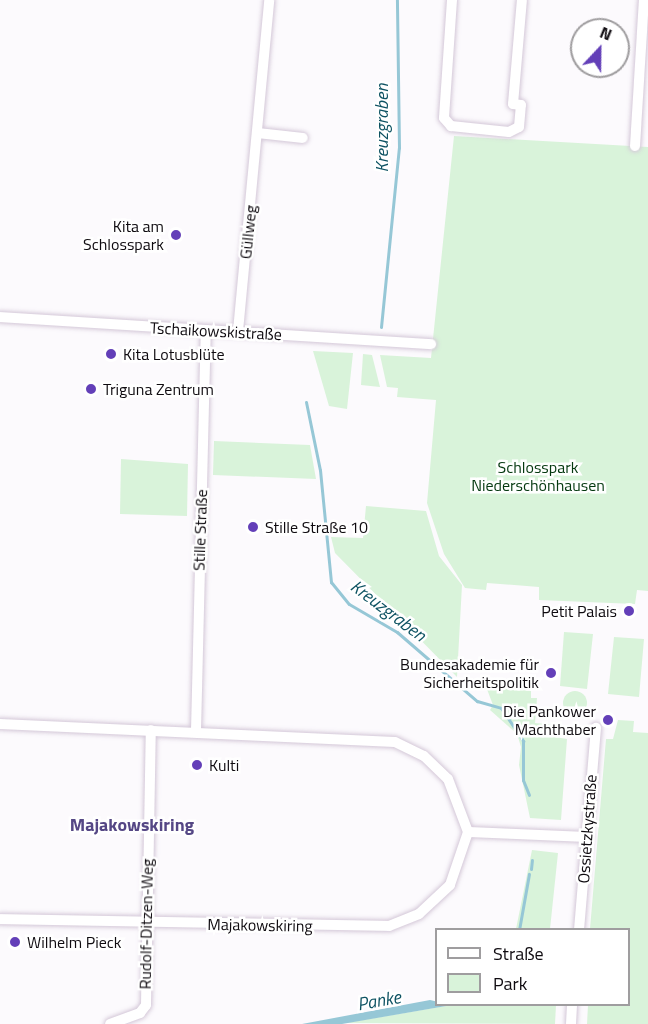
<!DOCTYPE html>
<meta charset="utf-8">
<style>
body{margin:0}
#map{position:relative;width:648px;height:1024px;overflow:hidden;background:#fcfafd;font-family:"Titillium Web",sans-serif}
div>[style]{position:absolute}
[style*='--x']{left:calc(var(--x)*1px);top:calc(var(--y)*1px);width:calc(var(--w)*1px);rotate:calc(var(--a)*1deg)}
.green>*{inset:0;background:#d9f3da}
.round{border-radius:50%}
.water>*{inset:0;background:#96c7d6}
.stream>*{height:3px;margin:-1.5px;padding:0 1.5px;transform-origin:1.5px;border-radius:1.5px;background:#96c7d6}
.roads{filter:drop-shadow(0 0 2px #d4c8d8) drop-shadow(0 0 2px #d4c8d8)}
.minor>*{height:10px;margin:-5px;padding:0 5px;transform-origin:5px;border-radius:5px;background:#fff}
.dots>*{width:16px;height:16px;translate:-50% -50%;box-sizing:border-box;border:3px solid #fff;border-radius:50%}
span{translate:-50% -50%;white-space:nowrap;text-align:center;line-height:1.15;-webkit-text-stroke:5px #fff;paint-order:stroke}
.poi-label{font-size:16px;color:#0f0b10}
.right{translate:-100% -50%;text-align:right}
.left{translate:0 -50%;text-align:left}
.street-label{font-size:16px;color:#0f0b10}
.park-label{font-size:16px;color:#04380f}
.water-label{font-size:18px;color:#0d5262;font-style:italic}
.neighbourhood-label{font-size:18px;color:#554785;font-weight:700}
.legend{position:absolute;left:435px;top:928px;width:195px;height:78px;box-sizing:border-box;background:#fff;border:2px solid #9f9d9f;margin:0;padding:8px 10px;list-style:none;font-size:18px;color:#0f0b10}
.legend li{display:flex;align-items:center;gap:12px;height:30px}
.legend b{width:30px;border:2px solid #9f9d9f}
.north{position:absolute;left:570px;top:18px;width:60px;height:60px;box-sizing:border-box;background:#fff;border:2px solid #9f9d9f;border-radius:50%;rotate:22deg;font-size:16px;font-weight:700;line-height:24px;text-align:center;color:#0f0b10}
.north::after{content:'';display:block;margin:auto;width:21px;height:27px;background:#633fb8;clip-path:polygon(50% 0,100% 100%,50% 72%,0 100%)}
</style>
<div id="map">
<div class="green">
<div style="clip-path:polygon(454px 136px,648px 147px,648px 591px,637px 590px,635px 604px,539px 600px,539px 587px,487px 583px,486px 590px,465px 588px,444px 554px,427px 503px,436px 400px,397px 397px,398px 388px,387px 387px,380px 355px,431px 358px)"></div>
<div style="clip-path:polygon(313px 351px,353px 353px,347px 409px,329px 406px)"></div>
<div style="clip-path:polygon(363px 354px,372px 355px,380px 387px,361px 385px)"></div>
<div style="clip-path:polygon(214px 441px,310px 445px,316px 479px,213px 475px)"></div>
<div style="clip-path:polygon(121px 459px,188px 464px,187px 516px,120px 514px)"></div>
<div style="clip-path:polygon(366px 506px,426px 511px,439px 556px,462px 585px,457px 677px,335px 553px,331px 537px,363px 538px)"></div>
<div style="clip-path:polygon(564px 632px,593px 634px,587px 689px,560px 686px)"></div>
<div style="clip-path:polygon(614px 637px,644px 639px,639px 697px,608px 694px)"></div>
<div style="clip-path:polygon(485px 684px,531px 691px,531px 698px,537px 698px,535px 723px,556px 725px,555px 737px,567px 739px,561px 820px,530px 818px,519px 765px,521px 747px,517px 734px,490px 710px,493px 705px)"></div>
<div class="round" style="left:563px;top:691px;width:24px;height:24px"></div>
<div style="clip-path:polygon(618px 720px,634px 721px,633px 732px,648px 733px,648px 1024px,587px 1024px,588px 1005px,628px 1004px,628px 930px,590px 929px,606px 739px,613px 739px)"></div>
<div style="clip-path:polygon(532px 850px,558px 853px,550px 929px,516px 929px)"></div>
<div style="clip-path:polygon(452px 1005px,556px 1005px,555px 1024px,345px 1023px)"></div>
</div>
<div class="water">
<div style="clip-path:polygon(430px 1000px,452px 1005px,342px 1024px,302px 1024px)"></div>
</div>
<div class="stream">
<div style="--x:381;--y:327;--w:180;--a:-84.3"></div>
<div style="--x:399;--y:148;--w:148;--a:-90.8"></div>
<div style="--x:306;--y:402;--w:69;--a:78.4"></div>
<div style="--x:320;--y:470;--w:113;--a:84.4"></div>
<div style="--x:331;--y:582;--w:28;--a:51"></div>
<div style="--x:349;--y:604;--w:56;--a:30.3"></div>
<div style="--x:397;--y:632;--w:106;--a:40.8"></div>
<div style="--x:477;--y:701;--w:25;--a:16"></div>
<div style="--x:501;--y:708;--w:40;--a:56"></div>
<div style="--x:523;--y:741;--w:39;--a:90"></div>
<div style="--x:523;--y:780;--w:16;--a:68"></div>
<div style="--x:531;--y:869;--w:9;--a:-84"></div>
<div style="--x:519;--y:930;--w:57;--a:-79.9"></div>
</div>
<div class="roads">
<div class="minor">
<div style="--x:452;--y:0;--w:118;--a:93.9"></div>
<div style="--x:444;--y:118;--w:11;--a:49"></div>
<div style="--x:451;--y:126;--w:58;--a:5.9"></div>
<div style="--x:509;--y:132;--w:11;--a:-27"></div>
<div style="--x:519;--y:127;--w:22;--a:-85"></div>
<div style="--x:521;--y:105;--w:8;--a:-173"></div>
<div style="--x:513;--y:104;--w:104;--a:-85.1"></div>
<div style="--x:258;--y:133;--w:45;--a:6.3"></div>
<div style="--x:635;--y:146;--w:146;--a:-86.5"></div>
<div style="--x:0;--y:317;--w:432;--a:3.6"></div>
<div style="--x:238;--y:331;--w:332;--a:-84.6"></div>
<div style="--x:0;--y:724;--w:395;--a:2.6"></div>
<div style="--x:395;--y:742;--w:32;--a:26"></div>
<div style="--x:424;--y:756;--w:33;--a:44"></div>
<div style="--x:448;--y:779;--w:57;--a:69.3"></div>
<div style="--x:468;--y:832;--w:56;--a:108.8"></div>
<div style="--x:450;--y:885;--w:42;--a:136.9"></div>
<div style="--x:419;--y:914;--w:32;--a:158"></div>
<div style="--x:389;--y:926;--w:389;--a:-179"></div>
<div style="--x:196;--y:731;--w:401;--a:-88.6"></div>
<div style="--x:468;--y:832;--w:120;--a:2.4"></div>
<div style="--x:579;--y:930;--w:203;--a:-85.2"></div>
<div style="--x:110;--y:1024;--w:32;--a:-20"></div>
<div style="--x:140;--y:1013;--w:10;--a:-53"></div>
<div style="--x:146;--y:1005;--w:275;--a:-89"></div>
<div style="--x:571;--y:1024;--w:20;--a:-87"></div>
</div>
</div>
<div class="dots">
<div style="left:176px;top:235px;background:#633fb8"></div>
<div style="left:111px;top:354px;background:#633fb8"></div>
<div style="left:91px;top:389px;background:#633fb8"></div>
<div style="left:253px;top:527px;background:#633fb8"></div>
<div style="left:629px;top:611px;background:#633fb8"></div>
<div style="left:551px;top:673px;background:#633fb8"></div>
<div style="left:608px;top:720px;background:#633fb8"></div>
<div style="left:197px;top:765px;background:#633fb8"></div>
<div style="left:15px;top:942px;background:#633fb8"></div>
</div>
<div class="poi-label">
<span class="right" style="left:164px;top:235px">Kita am<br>Schlosspark</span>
<span class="left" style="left:123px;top:354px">Kita Lotusblüte</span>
<span class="left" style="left:103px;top:389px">Triguna Zentrum</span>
<span class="left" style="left:265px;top:527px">Stille Straße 10</span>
<span class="right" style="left:617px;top:611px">Petit Palais</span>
<span class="right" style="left:539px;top:673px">Bundesakademie für<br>Sicherheitspolitik</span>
<span class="right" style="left:596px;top:720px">Die Pankower<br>Machthaber</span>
<span class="left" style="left:209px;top:765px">Kulti</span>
<span class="left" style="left:27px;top:942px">Wilhelm Pieck</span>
</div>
<div class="street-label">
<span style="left:248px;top:232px;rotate:-84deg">Güllweg</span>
<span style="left:216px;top:331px;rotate:3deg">Tschaikowskistraße</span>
<span style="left:200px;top:530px;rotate:-88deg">Stille Straße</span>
<span style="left:587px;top:829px;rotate:-86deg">Ossietzkystraße</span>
<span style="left:146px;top:924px;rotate:-89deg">Rudolf-Ditzen-Weg</span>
<span style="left:260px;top:925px;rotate:1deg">Majakowskiring</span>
</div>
<div class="park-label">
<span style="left:538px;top:476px">Schlosspark<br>Niederschönhausen</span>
</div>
<div class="water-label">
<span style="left:382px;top:128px;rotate:-90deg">Kreuzgraben</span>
<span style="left:388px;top:611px;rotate:37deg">Kreuzgraben</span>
<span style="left:379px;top:1001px;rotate:-10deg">Panke</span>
</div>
<div class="neighbourhood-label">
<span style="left:132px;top:825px">Majakowskiring</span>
</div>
<ul class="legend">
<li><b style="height:8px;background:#fff"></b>Straße</li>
<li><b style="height:16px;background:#d9f3da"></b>Park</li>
</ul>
<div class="north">N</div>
</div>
